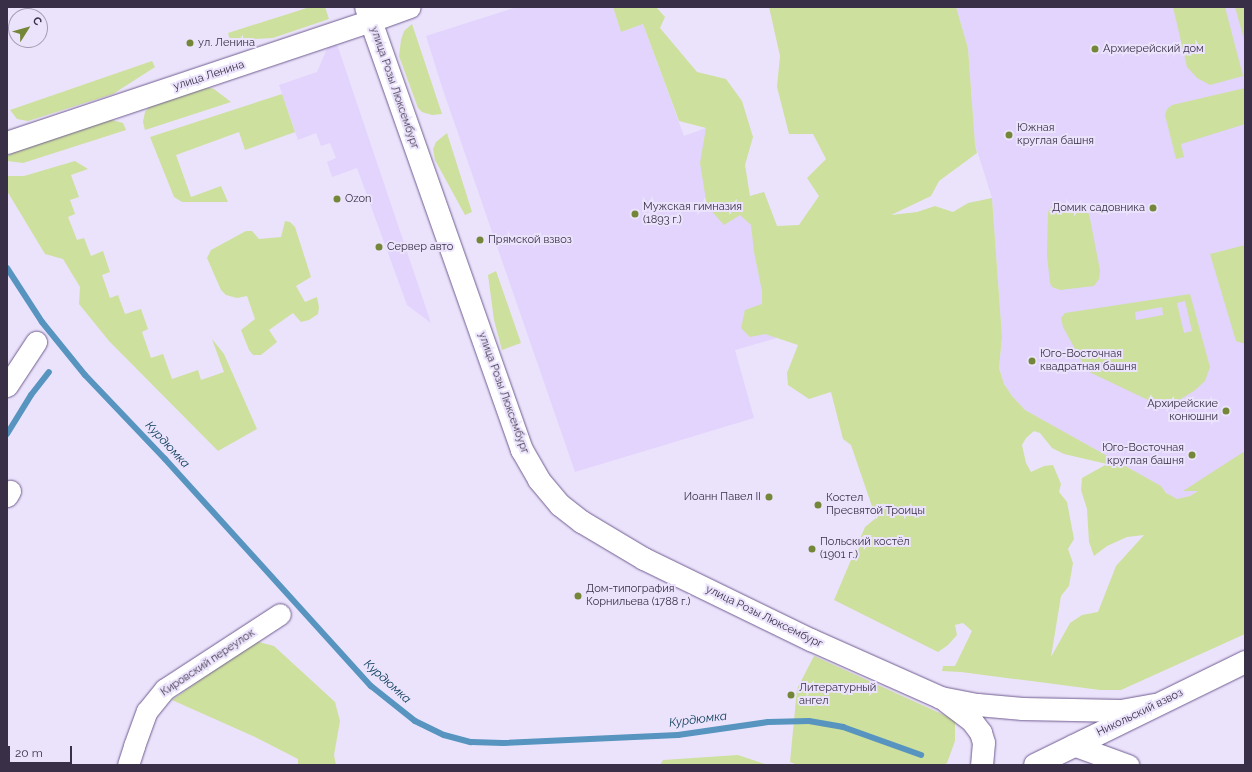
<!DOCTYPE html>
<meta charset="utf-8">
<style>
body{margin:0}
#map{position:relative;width:1252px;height:772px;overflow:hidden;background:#ebe3fb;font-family:Raleway,sans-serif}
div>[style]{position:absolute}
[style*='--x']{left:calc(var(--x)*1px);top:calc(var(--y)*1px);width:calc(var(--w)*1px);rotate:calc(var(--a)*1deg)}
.built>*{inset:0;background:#e2d4fd}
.green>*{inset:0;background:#cde09d}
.stream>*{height:6px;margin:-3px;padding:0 3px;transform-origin:3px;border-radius:3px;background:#5794bf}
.roads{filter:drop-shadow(0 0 1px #705c91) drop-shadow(0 0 1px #705c91)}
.street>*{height:21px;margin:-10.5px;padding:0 10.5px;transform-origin:10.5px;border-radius:10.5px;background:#fff}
.secondary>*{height:22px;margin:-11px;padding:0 11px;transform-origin:11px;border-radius:11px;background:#fff}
.dots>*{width:11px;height:11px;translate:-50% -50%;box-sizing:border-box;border:2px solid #ebe3fb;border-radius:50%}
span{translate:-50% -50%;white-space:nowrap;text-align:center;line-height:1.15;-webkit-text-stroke:4px #ebe3fb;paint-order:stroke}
.poi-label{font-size:11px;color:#393048}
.left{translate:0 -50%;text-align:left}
.right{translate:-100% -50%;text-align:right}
.street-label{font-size:11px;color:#393048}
.water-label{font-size:12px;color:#043856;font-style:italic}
.frame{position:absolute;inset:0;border:8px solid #393048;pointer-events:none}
.north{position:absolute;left:8px;top:8px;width:40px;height:40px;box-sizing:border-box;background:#ebe3fb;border:1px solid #a49bb3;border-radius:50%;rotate:53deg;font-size:11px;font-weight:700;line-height:16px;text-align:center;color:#393048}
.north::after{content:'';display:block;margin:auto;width:14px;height:18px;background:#748637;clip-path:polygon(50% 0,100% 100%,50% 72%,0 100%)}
.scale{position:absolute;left:8px;top:746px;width:64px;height:18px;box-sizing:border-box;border:2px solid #393048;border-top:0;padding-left:5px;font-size:12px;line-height:14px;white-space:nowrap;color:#393048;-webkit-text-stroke:3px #ebe3fb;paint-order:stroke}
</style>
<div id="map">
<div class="built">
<div style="clip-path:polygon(517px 7px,613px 7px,621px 32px,643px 24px,684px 136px,706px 128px,732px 202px,764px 192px,815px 327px,735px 350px,754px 418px,575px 472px,442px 87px,426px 36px)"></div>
<div style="clip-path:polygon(956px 7px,1245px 7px,1245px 461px,1190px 496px,1177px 499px,1171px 498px,1160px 486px,1025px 410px,1012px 396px,1004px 384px,999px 368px,1002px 337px,992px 198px,975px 144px,968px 48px)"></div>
<div style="clip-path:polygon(335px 43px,338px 47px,431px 323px,407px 305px,357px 168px,332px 177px,327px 162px,336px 158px,330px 143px,321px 146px,316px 133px,298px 140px,279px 85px,317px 72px,329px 44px)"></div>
</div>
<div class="green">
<div style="clip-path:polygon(310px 7px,325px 7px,329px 19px,273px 38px,230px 40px,228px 33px)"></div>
<div style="clip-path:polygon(evenodd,613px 7px,656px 7px,665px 17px,660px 28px,697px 72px,726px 79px,742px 101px,753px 137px,745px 165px,750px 196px,764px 192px,777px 226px,799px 225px,819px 196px,807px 178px,826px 159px,813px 134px,789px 134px,777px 87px,780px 56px,769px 7px,956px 7px,968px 48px,975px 144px,977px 153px,939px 181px,931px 196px,891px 215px,917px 212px,935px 206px,953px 212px,968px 203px,992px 198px,1002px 337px,999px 368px,1004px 384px,1012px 396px,1025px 410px,1161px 486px,1166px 493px,1177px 499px,1190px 496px,1198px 491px,1183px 491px,1245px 451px,1245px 634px,1121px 690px,1100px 690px,961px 672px,942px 671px,943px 666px,955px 666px,972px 631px,963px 623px,955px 625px,957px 635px,948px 645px,938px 652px,834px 600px,865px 527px,876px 518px,851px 445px,843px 439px,831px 392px,809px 399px,788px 385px,787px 373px,798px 345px,765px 334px,750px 337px,741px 328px,745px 310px,762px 304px,762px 291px,754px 252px,751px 225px,740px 215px,724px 225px,707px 206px,700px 163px,706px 128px,679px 121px,643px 24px,621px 32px,613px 7px,1034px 431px,1040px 433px,1052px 448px,1064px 454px,1107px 464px,1082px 478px,1081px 490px,1087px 509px,1089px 542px,1094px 556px,1107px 546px,1127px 537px,1144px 535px,1116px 566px,1098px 612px,1082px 615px,1070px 623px,1051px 657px,1061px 596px,1069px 586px,1073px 563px,1068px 549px,1074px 539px,1067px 502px,1059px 492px,1061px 484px,1053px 465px,1044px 466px,1031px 472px,1026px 463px,1022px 445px,1026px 438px,1034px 431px)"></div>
<div style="clip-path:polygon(1173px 7px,1225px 7px,1243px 76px,1210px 85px,1197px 78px,1187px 67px)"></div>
<div style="clip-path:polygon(1235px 7px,1245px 7px,1245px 43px)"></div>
<div style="clip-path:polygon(412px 24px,442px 114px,432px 115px,422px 112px,418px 108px,399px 56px,401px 40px,404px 31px)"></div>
<div style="clip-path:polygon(152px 61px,155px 67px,113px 94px,28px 121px,17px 119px,10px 110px)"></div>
<div style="clip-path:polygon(206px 87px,214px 89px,231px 102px,145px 130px,143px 122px,145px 112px,151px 105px)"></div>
<div style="clip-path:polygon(1245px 88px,1245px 124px,1181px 144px,1184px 157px,1176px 159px,1165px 115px,1167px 109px,1172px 105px)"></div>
<div style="clip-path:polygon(282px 94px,295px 132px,245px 150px,239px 132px,176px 155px,191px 197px,221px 186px,228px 202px,182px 202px,174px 197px,150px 137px)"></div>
<div style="clip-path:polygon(108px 119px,123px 123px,126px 130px,23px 163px,7px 161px,7px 156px,15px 152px)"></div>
<div style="clip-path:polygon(447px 133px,472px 212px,465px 215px,435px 160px,433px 149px,436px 142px)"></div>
<div style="clip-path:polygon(75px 161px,88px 169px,71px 175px,79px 197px,70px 200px,75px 214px,68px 217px,77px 240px,84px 238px,91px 256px,103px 251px,110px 272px,102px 275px,110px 298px,118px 295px,125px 314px,141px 309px,148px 329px,142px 332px,151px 358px,163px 354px,172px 379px,198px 370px,201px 380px,224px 372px,212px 339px,224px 354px,257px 429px,218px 451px,109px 341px,79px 304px,80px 287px,63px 259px,45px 254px,7px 191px,7px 176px,24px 176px)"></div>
<div style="clip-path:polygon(1056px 205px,1084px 210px,1089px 214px,1100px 270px,1099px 279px,1094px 286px,1060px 290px,1052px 287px,1050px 283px,1047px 255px,1048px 212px,1051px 207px)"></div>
<div style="clip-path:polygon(285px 221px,290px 222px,295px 227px,311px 277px,296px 286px,305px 302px,317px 297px,319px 307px,318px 314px,309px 320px,301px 322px,293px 313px,269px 330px,277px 342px,261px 355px,253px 355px,249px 350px,241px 330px,255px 319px,247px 296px,237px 298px,226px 295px,221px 290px,207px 258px,211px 250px,246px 231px,252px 231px,259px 239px,281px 237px)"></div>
<div style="clip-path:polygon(1245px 245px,1245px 344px,1236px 341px,1210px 254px)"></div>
<div style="clip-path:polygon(496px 271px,521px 343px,502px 350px,494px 320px,488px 275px)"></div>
<div style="clip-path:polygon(evenodd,1190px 294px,1210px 367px,1205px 381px,1194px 391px,1179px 400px,1148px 400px,1087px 371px,1063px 327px,1061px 318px,1065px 313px,1190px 294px,1185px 301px,1192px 331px,1184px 333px,1177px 303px,1185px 301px,1190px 294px,1162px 307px,1163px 315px,1136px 320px,1135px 312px,1162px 307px)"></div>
<div style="clip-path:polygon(255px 641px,274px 646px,335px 702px,340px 721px,334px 755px,336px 765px,298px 765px,298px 759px,255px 737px,172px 700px)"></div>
<div style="clip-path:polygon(814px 656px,955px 720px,955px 741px,947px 763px,943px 765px,798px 765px,790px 762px,797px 689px)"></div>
<div style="clip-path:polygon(738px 755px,768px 765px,660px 765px,663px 760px)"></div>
</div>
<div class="stream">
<div style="--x:7;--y:268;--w:64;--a:57.1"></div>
<div style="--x:42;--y:322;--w:68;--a:50.9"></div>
<div style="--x:85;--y:375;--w:116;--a:46.4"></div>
<div style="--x:165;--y:459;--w:307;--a:47.8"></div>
<div style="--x:371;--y:686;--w:56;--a:38.5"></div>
<div style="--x:415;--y:721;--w:32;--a:26"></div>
<div style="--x:444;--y:735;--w:28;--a:15"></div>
<div style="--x:471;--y:742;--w:32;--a:2"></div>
<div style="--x:503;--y:743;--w:175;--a:-2.6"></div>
<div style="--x:678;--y:735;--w:91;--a:-8.2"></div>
<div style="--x:768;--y:722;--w:41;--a:-1.4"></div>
<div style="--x:809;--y:721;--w:35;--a:10"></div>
<div style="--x:843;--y:727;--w:83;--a:19.7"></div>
<div style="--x:7;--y:434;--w:46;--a:-58.4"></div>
<div style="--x:31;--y:395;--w:29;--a:-52"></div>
</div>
<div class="roads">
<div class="street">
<div style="--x:371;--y:21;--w:41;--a:-19.7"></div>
<div style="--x:7;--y:386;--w:53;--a:-56.6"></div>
<div style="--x:7;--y:496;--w:6;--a:-59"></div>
<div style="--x:1073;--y:745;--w:59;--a:20"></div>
<div style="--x:128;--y:765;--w:20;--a:-72"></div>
<div style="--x:134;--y:746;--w:37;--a:-70"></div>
<div style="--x:147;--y:711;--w:28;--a:-51"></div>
<div style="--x:165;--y:689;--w:137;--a:-33.1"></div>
</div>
<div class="secondary">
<div style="--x:366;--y:7;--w:470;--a:70.6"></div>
<div style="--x:522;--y:450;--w:34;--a:60"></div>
<div style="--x:539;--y:480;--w:33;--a:50"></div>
<div style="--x:560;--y:505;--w:28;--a:38"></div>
<div style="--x:582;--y:522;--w:72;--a:30.8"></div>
<div style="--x:644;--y:559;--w:186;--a:25.9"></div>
<div style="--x:811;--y:640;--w:142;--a:24"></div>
<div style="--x:941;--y:698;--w:38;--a:11"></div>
<div style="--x:978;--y:705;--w:45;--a:5.1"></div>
<div style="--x:1023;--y:709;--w:98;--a:1.2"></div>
<div style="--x:1121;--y:711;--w:34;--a:-10"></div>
<div style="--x:7;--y:143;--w:384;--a:-18.5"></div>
<div style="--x:947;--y:702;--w:31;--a:37"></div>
<div style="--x:972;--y:721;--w:15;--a:53"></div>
<div style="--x:981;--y:733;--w:10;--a:73"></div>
<div style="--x:984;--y:743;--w:22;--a:95"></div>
<div style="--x:1035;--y:765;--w:234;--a:-26.1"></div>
</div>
</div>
<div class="dots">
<div style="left:190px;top:43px;background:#748637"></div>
<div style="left:1095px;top:49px;background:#748637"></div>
<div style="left:1009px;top:135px;background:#748637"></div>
<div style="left:337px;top:199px;background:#748637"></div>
<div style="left:1153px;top:208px;background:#748637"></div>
<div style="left:635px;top:214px;background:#748637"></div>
<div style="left:480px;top:240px;background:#748637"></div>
<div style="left:379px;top:247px;background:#748637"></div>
<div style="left:1032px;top:361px;background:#748637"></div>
<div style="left:1226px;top:411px;background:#748637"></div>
<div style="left:1192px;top:455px;background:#748637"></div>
<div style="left:769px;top:497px;background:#748637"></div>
<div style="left:818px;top:505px;background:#748637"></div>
<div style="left:812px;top:549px;background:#748637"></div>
<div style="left:578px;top:596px;background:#748637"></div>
<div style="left:791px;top:695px;background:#748637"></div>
</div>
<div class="poi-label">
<span class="left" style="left:198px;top:43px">ул. Ленина</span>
<span class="left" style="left:1103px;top:49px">Архиерейский дом</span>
<span class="left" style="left:1017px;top:135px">Южная<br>круглая башня</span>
<span class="left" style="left:345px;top:199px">Ozon</span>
<span class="left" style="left:643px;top:214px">Мужская гимназия<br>(1893 г.)</span>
<span class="right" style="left:1145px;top:208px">Домик садовника</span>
<span class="left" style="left:488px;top:240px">Прямской взвоз</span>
<span class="left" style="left:387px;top:247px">Сервер авто</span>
<span class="left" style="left:1040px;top:361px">Юго-Восточная<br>квадратная башня</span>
<span class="right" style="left:1218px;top:411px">Архирейские<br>конюшни</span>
<span class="right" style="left:1184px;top:455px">Юго-Восточная<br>круглая башня</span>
<span class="right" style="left:761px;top:497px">Иоанн Павел II</span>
<span class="left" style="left:826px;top:505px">Костел<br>Пресвятой Троицы</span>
<span class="left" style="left:820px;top:549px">Польский костёл<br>(1901 г.)</span>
<span class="left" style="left:586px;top:596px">Дом-типография<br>Корнильева (1788 г.)</span>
<span class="left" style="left:799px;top:695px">Литературный<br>ангел</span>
</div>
<div class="street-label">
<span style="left:209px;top:76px;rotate:-18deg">улица Ленина</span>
<span style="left:394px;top:88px;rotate:71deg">улица Розы Люксембург</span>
<span style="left:503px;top:393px;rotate:70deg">улица Розы Люксембург</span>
<span style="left:764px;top:617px;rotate:26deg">улица Розы Люксембург</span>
<span style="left:208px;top:663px;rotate:-34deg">Кировский переулок</span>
<span style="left:1140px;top:713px;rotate:-26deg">Никольский взвоз</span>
</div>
<div class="water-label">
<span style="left:167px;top:445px;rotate:47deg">Курдюмка</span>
<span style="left:387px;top:682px;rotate:42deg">Курдюмка</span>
<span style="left:698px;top:720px;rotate:-7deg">Курдюмка</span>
</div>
<div class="frame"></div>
<div class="north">С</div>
<div class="scale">20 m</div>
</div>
